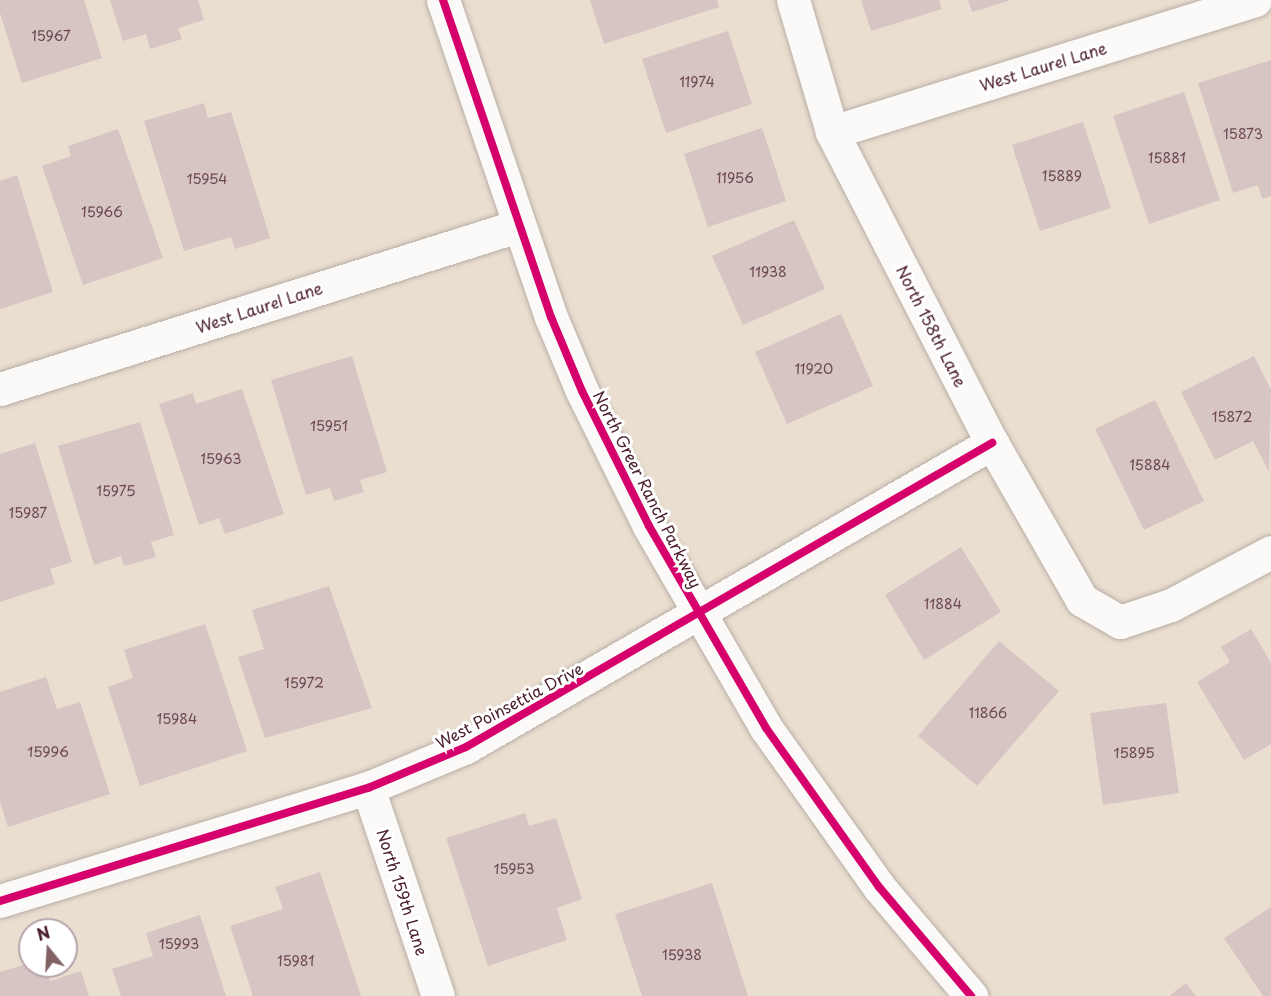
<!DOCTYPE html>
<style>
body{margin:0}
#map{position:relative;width:1271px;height:996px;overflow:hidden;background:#e9decf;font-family:"Playpen Sans",sans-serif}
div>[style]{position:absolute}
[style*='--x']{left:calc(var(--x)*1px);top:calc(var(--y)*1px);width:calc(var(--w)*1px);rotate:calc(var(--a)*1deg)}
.building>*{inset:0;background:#d6c5c3}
.roads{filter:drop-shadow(0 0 2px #b9aea6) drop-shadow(0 0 2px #b9aea6)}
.minor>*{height:33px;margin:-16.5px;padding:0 16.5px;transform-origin:16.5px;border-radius:16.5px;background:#fcfaf8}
.tertiary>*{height:33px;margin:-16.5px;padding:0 16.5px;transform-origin:16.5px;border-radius:16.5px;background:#fcfaf8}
.cycleway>*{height:8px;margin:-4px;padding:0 4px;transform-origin:4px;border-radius:4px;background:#d6006c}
span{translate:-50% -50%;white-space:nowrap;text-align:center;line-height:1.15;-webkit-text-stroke:6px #fff;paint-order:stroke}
.number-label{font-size:14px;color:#6d4851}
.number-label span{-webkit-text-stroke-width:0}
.street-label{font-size:16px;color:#4a1f2b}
.north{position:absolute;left:18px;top:918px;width:60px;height:60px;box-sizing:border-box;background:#fff;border:2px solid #b7a5aa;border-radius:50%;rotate:342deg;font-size:16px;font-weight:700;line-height:24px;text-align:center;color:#4a1f2b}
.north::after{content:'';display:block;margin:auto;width:21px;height:27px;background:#826264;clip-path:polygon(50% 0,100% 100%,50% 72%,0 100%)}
</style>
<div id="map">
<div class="building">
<div style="clip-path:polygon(0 0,84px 0,102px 58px,22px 83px,0 13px)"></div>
<div style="clip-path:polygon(110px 0,198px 0,204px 20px,178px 28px,182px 39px,150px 49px,146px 34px,123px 41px)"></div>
<div style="clip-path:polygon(590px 0,717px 0,719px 7px,604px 44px)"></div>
<div style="clip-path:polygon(861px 0,939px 0,942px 9px,871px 31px)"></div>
<div style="clip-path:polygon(968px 0,1008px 0,1008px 1px,972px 12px)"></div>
<div style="clip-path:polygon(728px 31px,752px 104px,666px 133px,642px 59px)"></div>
<div style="clip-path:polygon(1271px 60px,1271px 196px,1262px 199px,1258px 185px,1233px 193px,1198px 83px)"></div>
<div style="clip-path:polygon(1184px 92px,1220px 200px,1149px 224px,1113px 116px)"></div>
<div style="clip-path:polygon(204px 103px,208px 118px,231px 112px,270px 238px,235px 249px,231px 237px,184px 251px,144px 121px)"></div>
<div style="clip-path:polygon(1083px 122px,1111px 208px,1040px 231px,1012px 145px)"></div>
<div style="clip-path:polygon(762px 128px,786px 201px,708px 227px,684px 154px)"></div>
<div style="clip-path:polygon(118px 129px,163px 258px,83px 285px,42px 166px,71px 156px,68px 146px)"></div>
<div style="clip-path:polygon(17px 175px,53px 292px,0 309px,0 181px)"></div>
<div style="clip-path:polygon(794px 220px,825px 289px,743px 325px,712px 256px)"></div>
<div style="clip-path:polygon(841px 314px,873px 386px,787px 424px,755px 352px)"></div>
<div style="clip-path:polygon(352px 356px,387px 472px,360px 480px,364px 492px,334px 501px,330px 488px,306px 495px,271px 380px)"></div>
<div style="clip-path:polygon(1254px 356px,1271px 390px,1269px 472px,1253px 441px,1215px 460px,1181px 392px)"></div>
<div style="clip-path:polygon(242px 389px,284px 514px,225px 534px,219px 518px,199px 525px,159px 404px,193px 393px,196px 404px)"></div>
<div style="clip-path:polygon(1155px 400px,1204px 501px,1144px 530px,1095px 429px)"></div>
<div style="clip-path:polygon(140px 422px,174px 535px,151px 542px,156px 557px,124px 566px,121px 556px,94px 565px,58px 446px)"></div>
<div style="clip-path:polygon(35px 443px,72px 562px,50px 569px,55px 584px,0 602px,0 454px)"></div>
<div style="clip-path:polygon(961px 547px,1001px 612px,924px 660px,885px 595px)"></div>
<div style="clip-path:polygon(329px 586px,372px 708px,265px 738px,238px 657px,264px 649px,252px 610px)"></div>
<div style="clip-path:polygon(205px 624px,247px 751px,140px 786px,108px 687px,133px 678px,124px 650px)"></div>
<div style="clip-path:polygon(1251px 629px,1271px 663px,1271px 744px,1244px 760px,1197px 682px,1230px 662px,1221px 647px)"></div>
<div style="clip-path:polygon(999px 641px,1059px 691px,977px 786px,918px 736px)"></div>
<div style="clip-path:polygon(46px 677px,57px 709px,80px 702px,110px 794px,8px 827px,0 802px,0 692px)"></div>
<div style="clip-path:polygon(1166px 703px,1179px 793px,1103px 805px,1090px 713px)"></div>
<div style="clip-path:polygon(525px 813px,529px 826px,556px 818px,582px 899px,557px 908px,567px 940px,488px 966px,446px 838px)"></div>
<div style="clip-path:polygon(320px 872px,361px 996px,253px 996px,230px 926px,283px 909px,275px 887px)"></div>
<div style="clip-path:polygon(712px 883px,748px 996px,642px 996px,615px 914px)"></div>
<div style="clip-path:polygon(1271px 907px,1271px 996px,1263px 996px,1224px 938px)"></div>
<div style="clip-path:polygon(200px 915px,226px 996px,121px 996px,112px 969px,153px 956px,146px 933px)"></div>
<div style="clip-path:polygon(30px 963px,30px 966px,45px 966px,50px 981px,81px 971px,89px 996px,0 996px,0 972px)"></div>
<div style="clip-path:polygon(1186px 983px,1196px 996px,1169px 996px)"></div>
</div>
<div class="roads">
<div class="minor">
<div style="--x:793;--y:0;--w:138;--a:73.5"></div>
<div style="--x:832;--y:132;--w:350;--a:62.8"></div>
<div style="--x:992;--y:443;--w:181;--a:60.2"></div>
<div style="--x:1082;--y:600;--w:44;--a:30.1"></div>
<div style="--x:1120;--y:622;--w:54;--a:-18.4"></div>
<div style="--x:1171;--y:605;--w:113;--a:-27.9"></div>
<div style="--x:832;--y:132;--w:443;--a:-17.3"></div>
<div style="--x:0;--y:389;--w:543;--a:-17.47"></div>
<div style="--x:368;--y:788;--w:219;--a:71.4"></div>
<div style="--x:0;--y:901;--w:385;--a:-17.1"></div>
<div style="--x:368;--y:788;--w:106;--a:-22.7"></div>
<div style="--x:466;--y:747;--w:608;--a:-30.03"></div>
</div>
<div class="tertiary">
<div style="--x:443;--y:0;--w:335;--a:71.2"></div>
<div style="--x:551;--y:317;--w:80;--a:67.3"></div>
<div style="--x:582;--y:391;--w:151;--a:63.6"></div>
<div style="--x:649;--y:526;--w:233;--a:59.9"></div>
<div style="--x:766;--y:728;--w:195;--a:54.6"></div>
<div style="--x:879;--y:887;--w:143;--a:49.8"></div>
</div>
</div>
<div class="cycleway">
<div style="--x:443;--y:0;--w:335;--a:71.2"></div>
<div style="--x:551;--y:317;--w:80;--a:67.3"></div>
<div style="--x:582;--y:391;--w:151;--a:63.6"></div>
<div style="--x:649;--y:526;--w:233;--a:59.9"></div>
<div style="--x:766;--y:728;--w:195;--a:54.6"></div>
<div style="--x:879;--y:887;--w:143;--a:49.8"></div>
<div style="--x:0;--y:901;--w:385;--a:-17.1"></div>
<div style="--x:368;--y:788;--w:106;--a:-22.7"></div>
<div style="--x:466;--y:747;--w:608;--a:-30.03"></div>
</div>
<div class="number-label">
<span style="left:51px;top:36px">15967</span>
<span style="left:697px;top:82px">11974</span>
<span style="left:1243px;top:134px">15873</span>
<span style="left:1167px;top:158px">15881</span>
<span style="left:1062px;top:176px">15889</span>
<span style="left:735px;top:178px">11956</span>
<span style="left:207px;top:179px">15954</span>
<span style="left:102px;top:212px">15966</span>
<span style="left:768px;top:272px">11938</span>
<span style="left:814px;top:369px">11920</span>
<span style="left:1232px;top:417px">15872</span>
<span style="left:329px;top:426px">15951</span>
<span style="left:221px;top:459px">15963</span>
<span style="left:1150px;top:465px">15884</span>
<span style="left:116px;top:491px">15975</span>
<span style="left:28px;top:513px">15987</span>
<span style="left:943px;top:604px">11884</span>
<span style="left:304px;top:683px">15972</span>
<span style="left:988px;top:713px">11866</span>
<span style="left:177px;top:719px">15984</span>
<span style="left:48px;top:752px">15996</span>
<span style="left:1134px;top:753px">15895</span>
<span style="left:514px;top:869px">15953</span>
<span style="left:179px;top:944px">15993</span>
<span style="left:682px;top:955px">15938</span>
<span style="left:296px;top:961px">15981</span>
</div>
<div class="street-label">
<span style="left:1043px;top:66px;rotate:-17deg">West Laurel Lane</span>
<span style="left:259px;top:307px;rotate:-18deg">West Laurel Lane</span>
<span style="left:932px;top:326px;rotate:63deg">North 158th Lane</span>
<span style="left:648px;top:489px;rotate:63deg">North Greer Ranch Parkway</span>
<span style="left:509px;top:705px;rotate:-28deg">West Poinsettia Drive</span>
<span style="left:403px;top:892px;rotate:72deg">North 159th Lane</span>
</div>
<div class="north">N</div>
</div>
